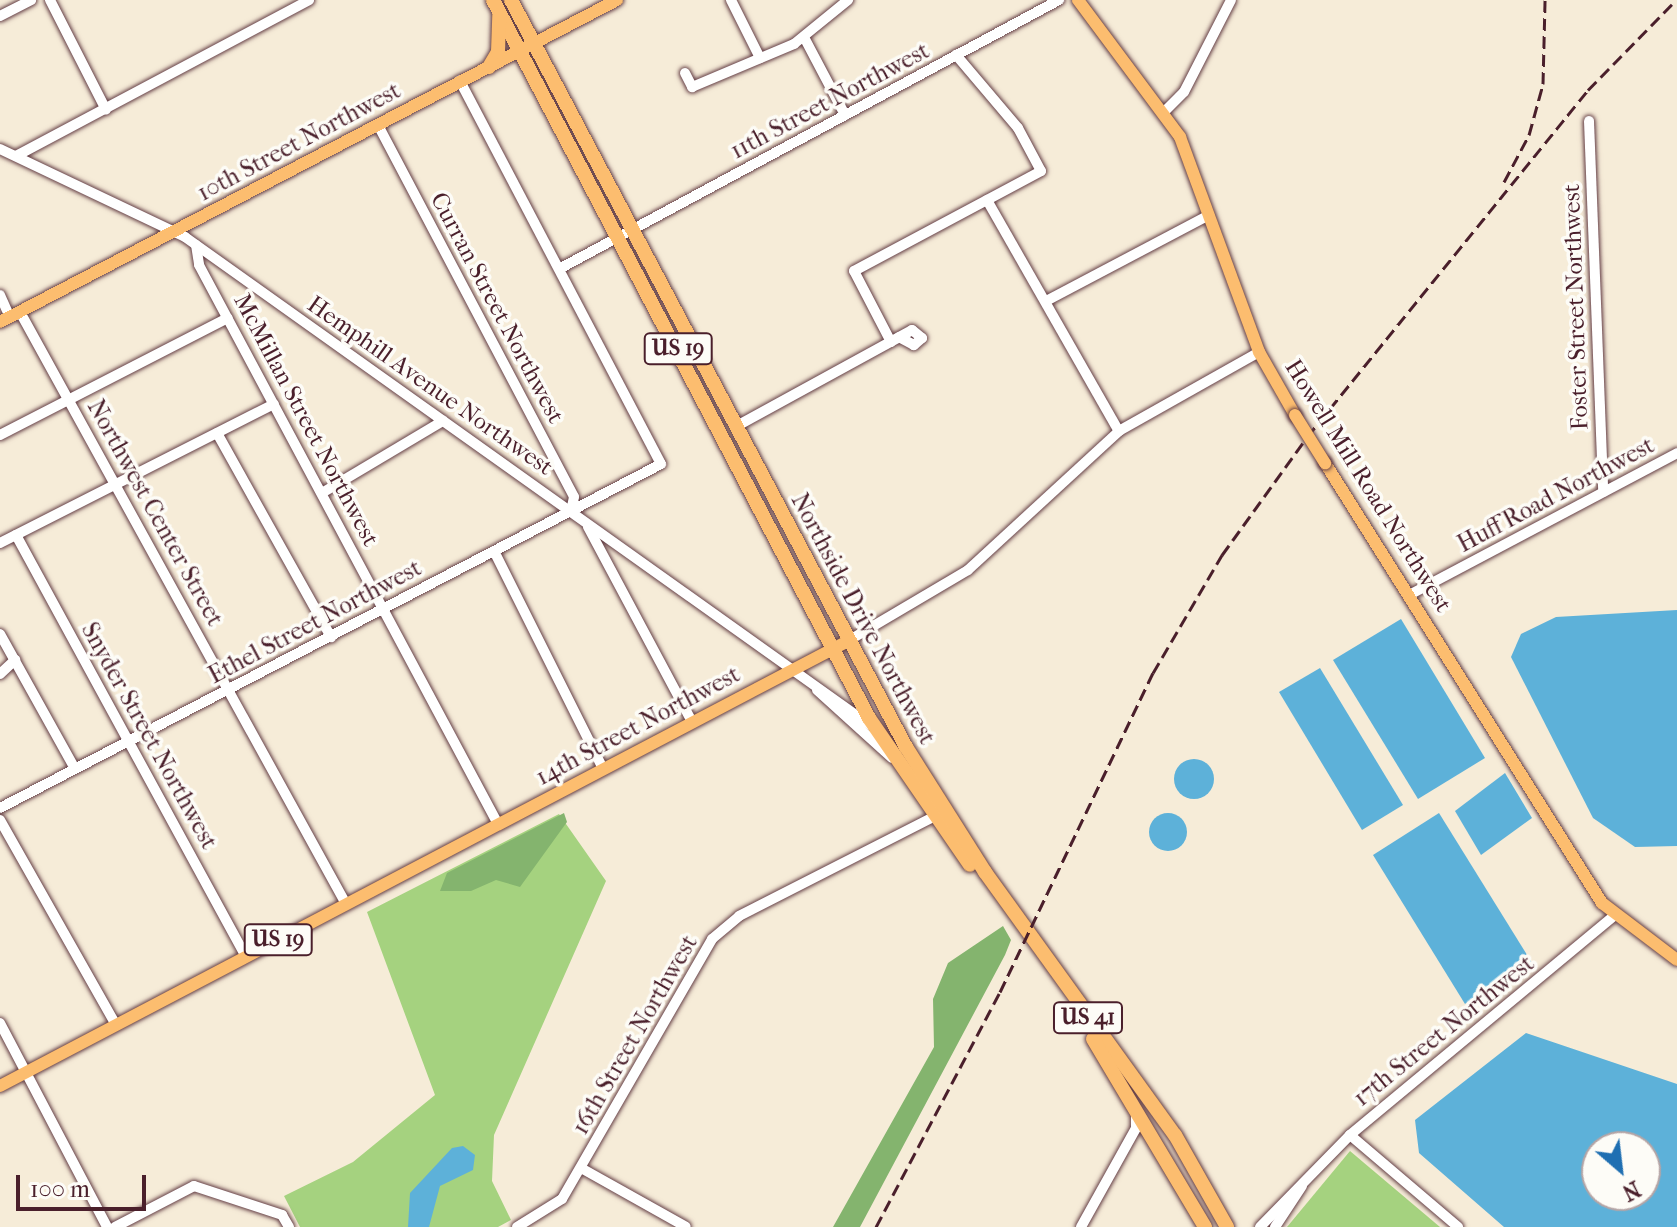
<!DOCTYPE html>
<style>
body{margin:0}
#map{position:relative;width:1677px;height:1227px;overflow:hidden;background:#f6ecd8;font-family:"IM FELL French Canon",serif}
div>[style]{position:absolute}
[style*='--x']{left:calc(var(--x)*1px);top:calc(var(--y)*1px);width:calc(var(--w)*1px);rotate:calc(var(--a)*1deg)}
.green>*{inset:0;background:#a5d27f}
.forest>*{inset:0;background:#84b46e}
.water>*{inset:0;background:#5db1d9}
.round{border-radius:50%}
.roads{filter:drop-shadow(0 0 2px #643e45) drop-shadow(0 0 2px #643e45)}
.minor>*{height:10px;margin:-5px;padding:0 5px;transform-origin:5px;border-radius:5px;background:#fff}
.major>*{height:12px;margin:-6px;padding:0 6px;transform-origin:6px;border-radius:6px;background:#fcbd6f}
.highway>*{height:14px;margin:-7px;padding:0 7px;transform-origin:7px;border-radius:7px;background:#fcbd6f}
.rail>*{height:3px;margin-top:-1.5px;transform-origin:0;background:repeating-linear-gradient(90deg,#4a1f2b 0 12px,transparent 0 18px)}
.bridges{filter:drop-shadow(0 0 2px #643e45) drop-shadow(0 0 2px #643e45)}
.major-bridge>*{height:12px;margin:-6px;padding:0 6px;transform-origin:6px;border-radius:6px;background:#fcbd6f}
span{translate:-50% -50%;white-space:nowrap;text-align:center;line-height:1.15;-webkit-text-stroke:7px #fdfcf7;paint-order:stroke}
.shield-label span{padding:2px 6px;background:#fdfcf7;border:2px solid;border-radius:6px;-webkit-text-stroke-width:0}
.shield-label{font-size:22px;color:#4a1f2b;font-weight:700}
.street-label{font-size:24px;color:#4a1f2b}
.north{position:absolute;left:1581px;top:1131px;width:80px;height:80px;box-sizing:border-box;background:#fdfcf7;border:2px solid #b5a4a5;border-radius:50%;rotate:152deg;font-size:22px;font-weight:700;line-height:32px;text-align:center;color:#4a1f2b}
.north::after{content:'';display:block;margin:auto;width:28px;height:36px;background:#1f6fb2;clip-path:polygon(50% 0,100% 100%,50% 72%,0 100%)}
.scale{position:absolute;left:16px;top:1175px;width:130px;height:36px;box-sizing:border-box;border:4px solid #4a1f2b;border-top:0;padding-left:10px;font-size:24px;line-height:28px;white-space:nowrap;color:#4a1f2b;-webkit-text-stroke:6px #fdfcf7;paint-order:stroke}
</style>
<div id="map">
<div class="green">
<div style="clip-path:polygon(559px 814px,606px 881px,494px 1135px,492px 1181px,511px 1220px,498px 1227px,300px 1227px,284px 1196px,353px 1162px,435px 1095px,367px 912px)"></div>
<div style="clip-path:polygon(1350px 1151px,1440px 1227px,1287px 1227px)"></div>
</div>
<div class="forest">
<div style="clip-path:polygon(564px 813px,567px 822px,520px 887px,496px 880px,471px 891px,440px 891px,447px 873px)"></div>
<div style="clip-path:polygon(1003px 926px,1011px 940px,1005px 955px,860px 1227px,833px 1227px,934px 1047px,933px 999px,948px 963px)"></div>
</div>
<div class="water">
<div style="clip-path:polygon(1677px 610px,1677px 846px,1635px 847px,1593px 818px,1511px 657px,1521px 634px,1556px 617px)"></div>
<div style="clip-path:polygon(1401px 619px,1485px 758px,1418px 799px,1333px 660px)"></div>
<div style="clip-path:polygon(1320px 668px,1403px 805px,1362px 830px,1279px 692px)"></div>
<div class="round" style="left:1174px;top:759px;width:40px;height:40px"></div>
<div style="clip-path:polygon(1505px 773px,1532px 818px,1481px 855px,1455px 811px)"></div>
<div style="clip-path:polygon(1439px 813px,1532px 963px,1465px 1004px,1373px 855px)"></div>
<div class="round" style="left:1149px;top:813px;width:38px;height:38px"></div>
<div style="clip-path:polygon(evenodd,1526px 1033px,1677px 1084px,1677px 1227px,1504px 1227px,1419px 1153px,1415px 1120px,1526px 1033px,1597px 1147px,1645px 1147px,1645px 1195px,1597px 1195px,1597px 1147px)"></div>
<div style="clip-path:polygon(463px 1146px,475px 1155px,473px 1170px,440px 1186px,429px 1227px,408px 1227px,410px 1193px,452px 1148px)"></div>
</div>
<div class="roads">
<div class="minor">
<div style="--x:50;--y:0;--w:123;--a:63"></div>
<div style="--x:731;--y:0;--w:65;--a:63.4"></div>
<div style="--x:0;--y:16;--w:35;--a:-27"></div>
<div style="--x:805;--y:39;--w:86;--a:62.2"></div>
<div style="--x:685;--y:73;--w:16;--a:63"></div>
<div style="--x:692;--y:87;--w:111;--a:-22.9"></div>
<div style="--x:794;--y:44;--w:70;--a:-39.2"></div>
<div style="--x:1166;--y:110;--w:25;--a:-45"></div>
<div style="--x:1184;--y:92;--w:103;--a:-62.9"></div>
<div style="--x:1589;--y:121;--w:371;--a:87.8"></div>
<div style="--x:378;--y:125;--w:420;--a:62.2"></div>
<div style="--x:574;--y:497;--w:14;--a:102"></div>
<div style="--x:0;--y:149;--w:205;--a:25.4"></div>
<div style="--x:185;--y:237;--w:841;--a:35.47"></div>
<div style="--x:16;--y:156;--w:332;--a:-28"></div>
<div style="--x:987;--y:200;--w:266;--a:60.3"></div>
<div style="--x:196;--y:245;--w:20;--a:81"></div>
<div style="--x:199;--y:265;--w:634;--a:61.86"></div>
<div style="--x:559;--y:269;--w:568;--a:-28.28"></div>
<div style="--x:0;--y:295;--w:24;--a:66"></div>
<div style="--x:1046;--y:301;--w:184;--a:-27.8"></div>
<div style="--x:20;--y:312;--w:676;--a:61.16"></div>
<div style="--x:891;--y:342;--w:80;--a:-117.5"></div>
<div style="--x:854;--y:271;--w:212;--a:-28.1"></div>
<div style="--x:1041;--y:171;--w:49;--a:-118.1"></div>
<div style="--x:1018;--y:128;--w:96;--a:-130.3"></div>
<div style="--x:735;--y:427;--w:202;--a:-28.7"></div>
<div style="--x:912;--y:330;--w:13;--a:39"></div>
<div style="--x:922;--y:338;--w:11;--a:139"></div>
<div style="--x:914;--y:345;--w:17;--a:-152"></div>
<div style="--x:217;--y:433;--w:234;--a:60.8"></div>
<div style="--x:0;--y:435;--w:256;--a:-27.2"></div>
<div style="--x:322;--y:493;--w:141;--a:-30.8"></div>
<div style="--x:588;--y:527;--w:221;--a:61.9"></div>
<div style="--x:16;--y:535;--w:480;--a:61.4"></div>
<div style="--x:0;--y:543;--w:307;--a:-26.9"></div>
<div style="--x:494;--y:551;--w:244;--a:63.4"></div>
<div style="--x:1411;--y:594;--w:301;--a:-27.9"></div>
<div style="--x:0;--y:634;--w:154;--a:60.9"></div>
<div style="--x:848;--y:641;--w:139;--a:-30.6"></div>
<div style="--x:968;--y:570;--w:205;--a:-42.6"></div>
<div style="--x:1119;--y:431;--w:161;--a:-29.4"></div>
<div style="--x:0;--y:674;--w:21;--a:-43"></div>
<div style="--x:817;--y:690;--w:101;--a:42.2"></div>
<div style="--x:0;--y:808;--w:745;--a:-27.49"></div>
<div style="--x:661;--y:464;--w:433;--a:-117.7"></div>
<div style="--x:0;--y:820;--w:236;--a:60.5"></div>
<div style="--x:0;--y:1023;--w:230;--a:62.3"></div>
<div style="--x:1350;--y:1135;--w:142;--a:40.4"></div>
<div style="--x:581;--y:1168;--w:120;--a:29.3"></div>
<div style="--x:115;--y:1227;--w:89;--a:-27.4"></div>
<div style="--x:194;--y:1186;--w:93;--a:18.2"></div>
<div style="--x:282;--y:1215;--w:14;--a:60"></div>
<div style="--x:517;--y:1227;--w:53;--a:-31.9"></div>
<div style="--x:562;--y:1199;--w:300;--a:-60"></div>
<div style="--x:712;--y:939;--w:35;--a:-40"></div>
<div style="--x:739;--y:916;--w:220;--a:-27"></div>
<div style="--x:1081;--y:1227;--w:113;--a:-60.9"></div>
<div style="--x:1136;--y:1128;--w:15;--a:-90"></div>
<div style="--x:1260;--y:1227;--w:129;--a:-45.6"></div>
<div style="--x:1350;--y:1135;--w:342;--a:-39.7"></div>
<div style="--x:1275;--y:1227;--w:49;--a:-56.6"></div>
</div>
<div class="major">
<div style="--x:1078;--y:0;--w:171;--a:53.3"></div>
<div style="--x:1180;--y:137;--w:229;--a:69.8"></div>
<div style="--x:1259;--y:352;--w:73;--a:60.3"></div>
<div style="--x:0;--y:322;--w:696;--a:-27.56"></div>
<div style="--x:1325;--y:463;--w:520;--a:57.81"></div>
<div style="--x:1602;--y:903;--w:94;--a:37.2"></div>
<div style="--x:0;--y:1086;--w:958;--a:-27.69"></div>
</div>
<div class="highway">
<div style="--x:493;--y:0;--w:810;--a:62.36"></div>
<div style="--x:869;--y:718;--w:178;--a:55.5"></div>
<div style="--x:511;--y:0;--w:845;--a:62.13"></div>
<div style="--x:906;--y:747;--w:148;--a:57.7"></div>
<div style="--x:985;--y:872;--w:324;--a:54.2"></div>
<div style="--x:1175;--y:1135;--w:106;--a:60.5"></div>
<div style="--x:489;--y:67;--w:17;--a:-59"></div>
<div style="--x:498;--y:52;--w:37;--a:-88"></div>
<div style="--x:1093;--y:1039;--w:219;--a:59.2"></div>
</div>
</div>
<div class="rail">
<div style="--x:1504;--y:182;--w:53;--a:-62"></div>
<div style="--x:1529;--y:135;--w:53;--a:-74.6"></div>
<div style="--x:1543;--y:84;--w:84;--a:-88.6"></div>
<div style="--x:876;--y:1227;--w:266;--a:-62.2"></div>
<div style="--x:1000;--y:992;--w:354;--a:-64.4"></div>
<div style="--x:1153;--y:673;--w:137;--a:-59.7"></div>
<div style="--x:1222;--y:555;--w:145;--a:-54.2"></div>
<div style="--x:1307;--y:437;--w:447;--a:-51"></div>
<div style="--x:1588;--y:90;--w:126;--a:-45.6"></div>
</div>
<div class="bridges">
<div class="major-bridge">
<div style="--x:1295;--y:415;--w:57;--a:58"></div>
</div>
</div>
<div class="shield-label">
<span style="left:678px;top:349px">US 19</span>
<span style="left:278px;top:940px">US 19</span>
<span style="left:1088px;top:1018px">US 41</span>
</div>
<div class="street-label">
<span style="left:830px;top:101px;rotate:-28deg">11th Street Northwest</span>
<span style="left:299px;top:142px;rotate:-28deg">10th Street Northwest</span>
<span style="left:1576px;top:307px;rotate:-92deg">Foster Street Northwest</span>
<span style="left:497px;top:308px;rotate:62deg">Curran Street Northwest</span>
<span style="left:430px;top:386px;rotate:35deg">Hemphill Avenue Northwest</span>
<span style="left:306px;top:420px;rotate:62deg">McMillan Street Northwest</span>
<span style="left:1368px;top:486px;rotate:58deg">Howell Mill Road Northwest</span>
<span style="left:1556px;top:495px;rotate:-28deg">Huff Road Northwest</span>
<span style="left:155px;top:513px;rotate:61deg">Northwest Center Street</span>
<span style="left:863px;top:619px;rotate:62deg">Northside Drive Northwest</span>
<span style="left:315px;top:622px;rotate:-28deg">Ethel Street Northwest</span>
<span style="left:638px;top:726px;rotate:-28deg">14th Street Northwest</span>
<span style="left:149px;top:736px;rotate:61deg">Snyder Street Northwest</span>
<span style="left:1444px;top:1031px;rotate:-39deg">17th Street Northwest</span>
<span style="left:635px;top:1035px;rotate:-60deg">16th Street Northwest</span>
</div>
<div class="north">N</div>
<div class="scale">100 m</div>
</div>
